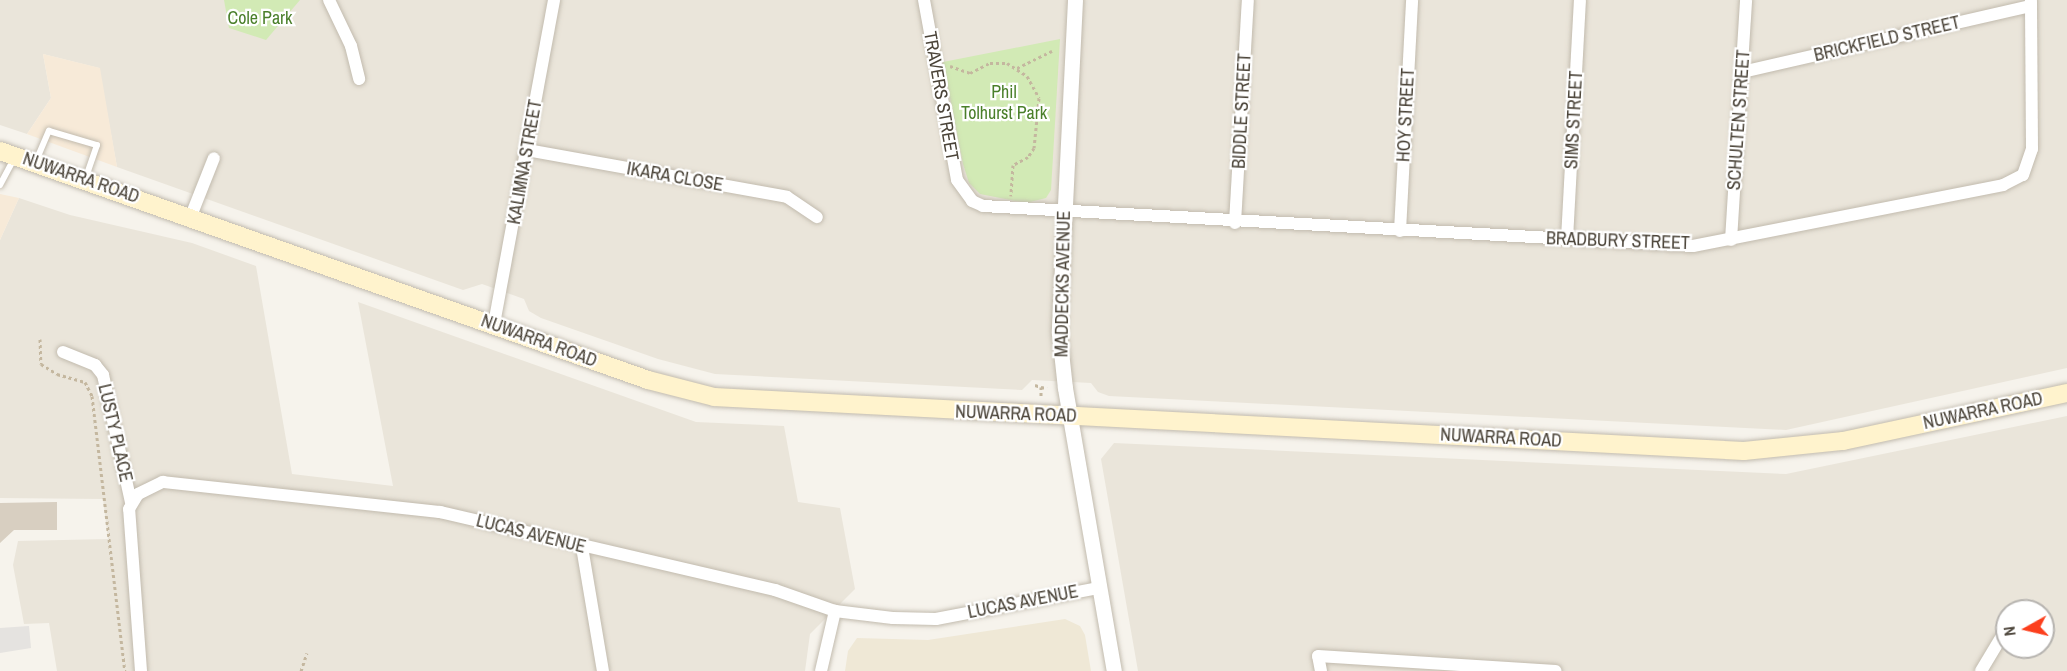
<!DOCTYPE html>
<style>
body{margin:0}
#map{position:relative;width:2067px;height:671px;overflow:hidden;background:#f6f3ec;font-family:"Archivo Narrow",sans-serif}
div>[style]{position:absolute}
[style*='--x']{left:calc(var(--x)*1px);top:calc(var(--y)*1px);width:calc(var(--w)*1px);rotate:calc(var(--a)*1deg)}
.residential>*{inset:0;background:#eae5da}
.commercial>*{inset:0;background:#f7ead8}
.education>*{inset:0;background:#efe8d6}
.green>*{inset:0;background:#d2eab5}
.parking>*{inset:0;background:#e5e3e0}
.building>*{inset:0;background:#d8cfc1}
.path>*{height:3px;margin-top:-1.5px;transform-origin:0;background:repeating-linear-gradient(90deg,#c4b79f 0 3px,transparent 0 6px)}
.roads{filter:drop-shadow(0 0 2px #c2bbae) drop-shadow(0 0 2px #c2bbae)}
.service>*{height:6px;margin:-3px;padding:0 3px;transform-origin:3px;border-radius:3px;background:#fff}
.minor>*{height:12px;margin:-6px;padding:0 6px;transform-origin:6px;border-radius:6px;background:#fff}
.tertiary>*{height:15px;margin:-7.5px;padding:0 7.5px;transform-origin:7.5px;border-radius:7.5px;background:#fff}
.secondary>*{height:18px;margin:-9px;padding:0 9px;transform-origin:9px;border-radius:9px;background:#fff3cd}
span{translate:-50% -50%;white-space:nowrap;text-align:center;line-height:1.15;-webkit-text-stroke:4.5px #fff;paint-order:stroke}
.park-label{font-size:18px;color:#4a7f2a}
.street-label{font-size:18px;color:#4b4439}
.north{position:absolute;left:1995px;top:599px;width:60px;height:60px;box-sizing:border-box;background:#fff;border:2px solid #b7b4b0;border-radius:50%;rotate:262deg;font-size:16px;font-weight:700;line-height:24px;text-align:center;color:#4b4439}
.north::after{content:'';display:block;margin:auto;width:21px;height:27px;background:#fc3f1d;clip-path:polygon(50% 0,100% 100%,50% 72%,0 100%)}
</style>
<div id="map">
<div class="residential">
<div style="clip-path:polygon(0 0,2067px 0,2067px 368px,1786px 430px,1109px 396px,1098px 392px,1091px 383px,1032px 380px,1022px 390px,715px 374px,658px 359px,541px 318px,529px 311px,524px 299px,482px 284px,463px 290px,117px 167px,99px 68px,43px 54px,51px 98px,27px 134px,0 125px)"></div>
<div style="clip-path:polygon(19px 198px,70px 215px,192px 243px,256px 266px,292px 474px,393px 486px,358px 302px,696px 422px,784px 426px,798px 502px,840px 508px,855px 589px,810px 634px,805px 671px,57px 671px,49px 623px,24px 624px,13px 565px,18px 541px,108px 539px,103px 499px,0 498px,0 240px)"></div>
<div style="clip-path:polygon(evenodd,2067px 416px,2067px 671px,1138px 671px,1101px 459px,1114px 443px,1786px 474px,2067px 416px,2007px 611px,2043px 611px,2043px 647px,2007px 647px,2007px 611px)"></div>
</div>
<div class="commercial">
<div style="clip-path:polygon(43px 54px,100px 68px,117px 167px,27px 134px,51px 98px)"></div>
<div style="clip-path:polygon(0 194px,19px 198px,0 240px)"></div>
</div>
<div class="education">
<div style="clip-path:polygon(1065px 619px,1080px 626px,1085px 635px,1091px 671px,845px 671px,848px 651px,857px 638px,928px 640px)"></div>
</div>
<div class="green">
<div style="clip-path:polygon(224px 0,300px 0,266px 40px,229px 28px)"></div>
<div style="clip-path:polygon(1060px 39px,1051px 190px,1046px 198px,1026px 203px,980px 194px,969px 183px,963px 164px,943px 62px)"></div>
</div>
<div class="parking">
<div style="clip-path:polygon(29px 626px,31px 648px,0 653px,0 628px)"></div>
</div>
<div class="building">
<div style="clip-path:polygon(57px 502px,57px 530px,14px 530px,0 543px,0 503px)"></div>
</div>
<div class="path">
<div style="--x:950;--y:66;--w:21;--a:19"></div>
<div style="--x:970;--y:73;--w:22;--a:-27"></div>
<div style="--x:990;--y:63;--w:17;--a:0"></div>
<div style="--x:1007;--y:63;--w:24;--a:33"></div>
<div style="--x:1027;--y:76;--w:25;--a:61"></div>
<div style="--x:1039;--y:98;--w:50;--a:95.7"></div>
<div style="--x:1034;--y:148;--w:11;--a:124"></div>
<div style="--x:1028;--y:157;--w:17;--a:152"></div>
<div style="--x:1013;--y:165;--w:31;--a:94"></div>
<div style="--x:1017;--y:68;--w:39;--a:-26"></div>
<div style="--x:40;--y:339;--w:25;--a:88"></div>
<div style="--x:41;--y:364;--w:19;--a:32"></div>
<div style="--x:57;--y:374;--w:29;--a:16"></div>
<div style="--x:85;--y:382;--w:16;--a:63"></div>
<div style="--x:92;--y:396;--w:277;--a:83.2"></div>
<div style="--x:1035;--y:385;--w:6;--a:18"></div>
<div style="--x:1041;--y:396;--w:9;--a:-90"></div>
<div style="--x:1041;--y:387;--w:6;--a:9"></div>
<div style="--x:301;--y:671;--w:19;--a:-72"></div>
</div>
<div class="roads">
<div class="service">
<div style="--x:36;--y:161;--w:33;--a:-67"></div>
<div style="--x:49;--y:131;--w:50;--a:16.3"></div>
<div style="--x:97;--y:145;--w:36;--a:109"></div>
<div style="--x:0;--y:185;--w:30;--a:-62"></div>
</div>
<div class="minor">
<div style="--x:329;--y:0;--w:51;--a:64.4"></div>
<div style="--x:351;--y:46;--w:34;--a:76"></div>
<div style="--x:924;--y:0;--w:183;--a:79.6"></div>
<div style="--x:957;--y:180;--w:26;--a:54"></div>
<div style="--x:972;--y:201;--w:12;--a:24"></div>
<div style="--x:983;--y:206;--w:711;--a:3.22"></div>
<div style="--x:1693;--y:246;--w:316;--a:-11.1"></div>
<div style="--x:2003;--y:185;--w:22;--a:-27"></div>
<div style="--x:2023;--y:175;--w:28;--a:-71"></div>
<div style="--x:2032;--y:149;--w:149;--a:-90.4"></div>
<div style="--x:1742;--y:72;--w:296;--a:-12.9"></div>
<div style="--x:527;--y:150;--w:264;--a:10.2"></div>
<div style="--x:787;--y:197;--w:36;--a:34"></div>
<div style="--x:191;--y:216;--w:62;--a:-68.4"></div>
<div style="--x:1235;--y:223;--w:223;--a:-86.7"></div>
<div style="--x:1400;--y:231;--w:231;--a:-87"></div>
<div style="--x:1567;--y:239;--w:239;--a:-86.9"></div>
<div style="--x:1731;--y:240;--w:240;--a:-86.4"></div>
<div style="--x:494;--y:324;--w:330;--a:-79.5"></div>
<div style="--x:63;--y:352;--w:35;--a:22"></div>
<div style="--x:95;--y:365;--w:13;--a:51"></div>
<div style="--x:103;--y:375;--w:130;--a:77.6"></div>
<div style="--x:582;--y:547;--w:126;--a:80.4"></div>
<div style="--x:141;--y:671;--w:162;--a:-94.2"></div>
<div style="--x:129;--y:509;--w:17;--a:-59"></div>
<div style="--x:138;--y:494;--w:28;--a:-26"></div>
<div style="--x:163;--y:482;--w:279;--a:6.2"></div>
<div style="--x:440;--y:512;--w:344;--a:13.1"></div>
<div style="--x:775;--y:590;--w:64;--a:19.3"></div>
<div style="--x:835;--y:611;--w:58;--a:6.9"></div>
<div style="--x:893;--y:618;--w:43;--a:1.3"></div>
<div style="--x:936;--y:619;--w:166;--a:-10.8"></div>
<div style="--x:821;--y:671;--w:62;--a:-76.9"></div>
<div style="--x:1321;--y:671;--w:15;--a:-101"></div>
<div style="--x:1318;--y:656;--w:238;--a:3.6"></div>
<div style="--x:1981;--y:671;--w:39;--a:-59"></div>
</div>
<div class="tertiary">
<div style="--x:1075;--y:0;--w:333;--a:92.8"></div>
<div style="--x:1059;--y:333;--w:55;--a:83.8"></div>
<div style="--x:1065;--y:388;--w:287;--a:80.2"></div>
</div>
<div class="secondary">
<div style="--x:0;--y:151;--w:687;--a:19.46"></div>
<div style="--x:648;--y:380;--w:68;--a:14.4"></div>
<div style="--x:714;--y:397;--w:1031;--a:3"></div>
<div style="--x:1744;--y:451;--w:100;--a:-5.8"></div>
<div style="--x:1843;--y:441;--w:229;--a:-12.1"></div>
</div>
</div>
<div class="park-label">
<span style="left:260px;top:18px">Cole Park</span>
<span style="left:1004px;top:103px">Phil<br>Tolhurst Park</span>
</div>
<div class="street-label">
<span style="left:1887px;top:39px;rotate:-13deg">BRICKFIELD STREET</span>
<span style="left:941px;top:96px;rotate:80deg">TRAVERS STREET</span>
<span style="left:1242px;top:111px;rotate:-87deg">BIDDLE STREET</span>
<span style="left:1406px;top:115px;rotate:-87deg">HOY STREET</span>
<span style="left:1574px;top:120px;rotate:-87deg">SIMS STREET</span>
<span style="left:1739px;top:120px;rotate:-86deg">SCHULTEN STREET</span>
<span style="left:525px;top:162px;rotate:-80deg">KALIMNA STREET</span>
<span style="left:675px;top:177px;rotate:10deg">IKARA CLOSE</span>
<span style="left:81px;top:178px;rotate:19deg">NUWARRA ROAD</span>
<span style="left:1618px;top:241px;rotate:2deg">BRADBURY STREET</span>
<span style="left:1063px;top:284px;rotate:-89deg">MADDECKS AVENUE</span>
<span style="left:539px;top:341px;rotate:20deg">NUWARRA ROAD</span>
<span style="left:1983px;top:411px;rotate:-12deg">NUWARRA ROAD</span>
<span style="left:1016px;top:414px;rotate:2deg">NUWARRA ROAD</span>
<span style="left:115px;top:433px;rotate:77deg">LUSTY PLACE</span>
<span style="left:1501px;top:438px;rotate:3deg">NUWARRA ROAD</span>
<span style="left:531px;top:534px;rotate:14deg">LUCAS AVENUE</span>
<span style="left:1023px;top:602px;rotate:-11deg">LUCAS AVENUE</span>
</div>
<div class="north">N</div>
</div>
